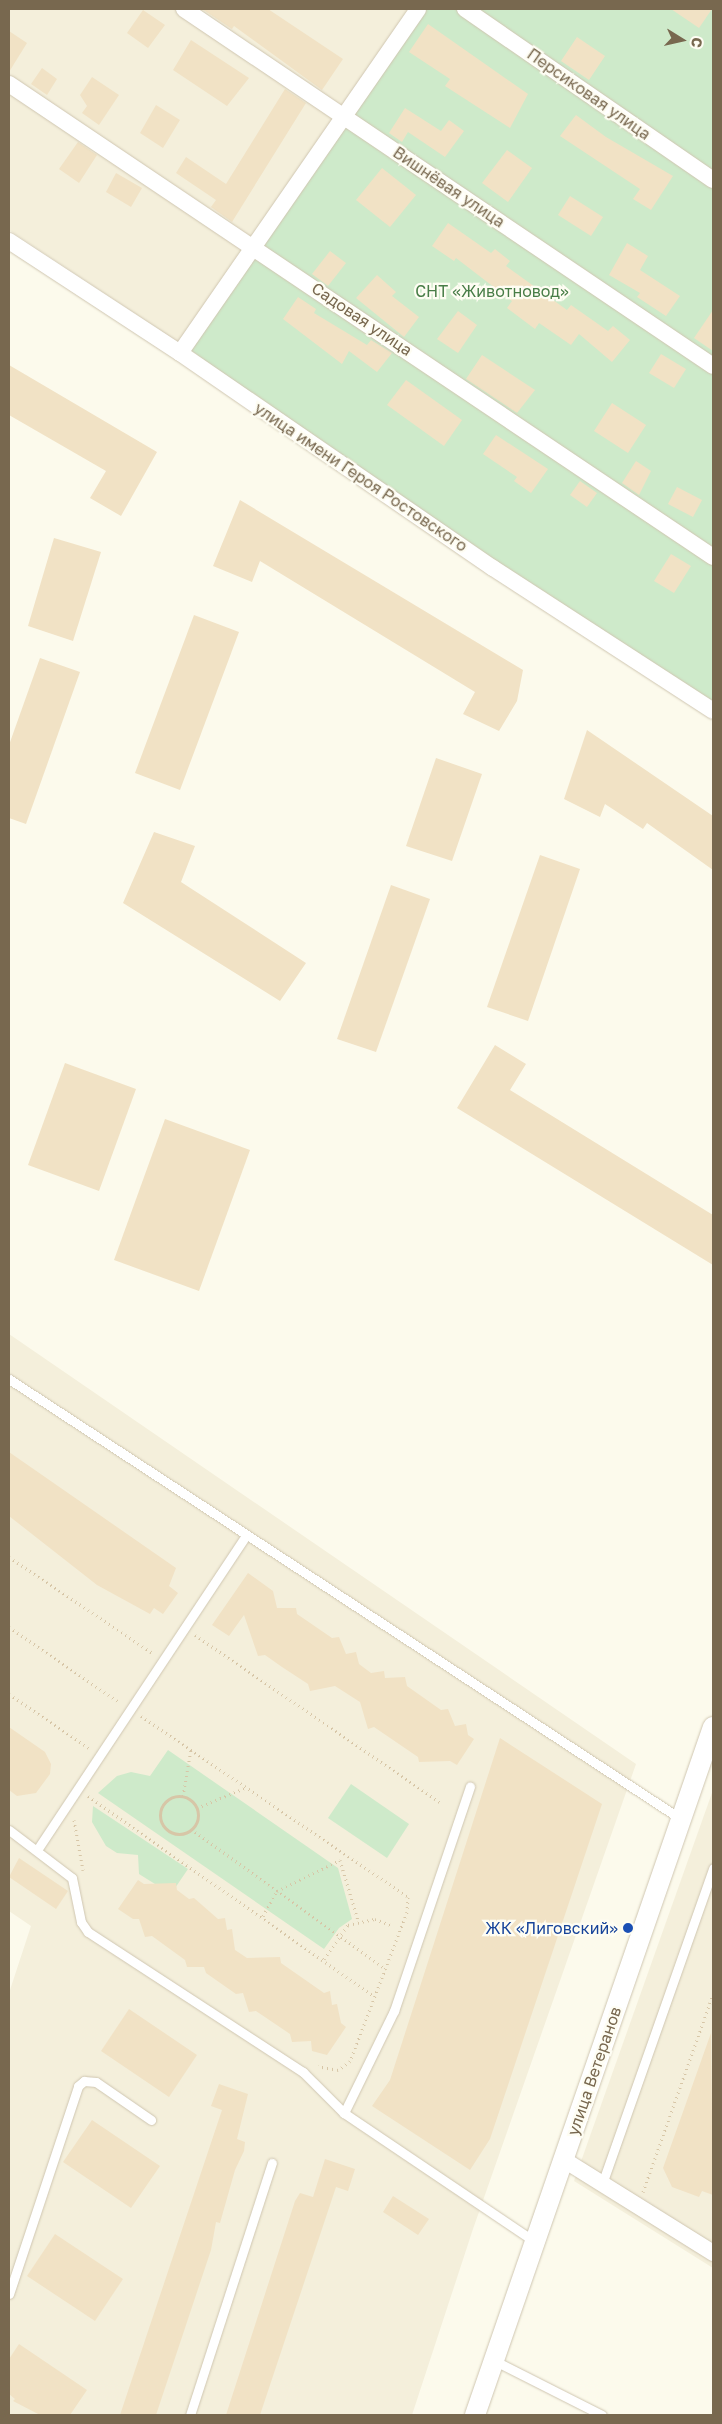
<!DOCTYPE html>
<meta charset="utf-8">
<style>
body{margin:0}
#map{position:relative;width:722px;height:2424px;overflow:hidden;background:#fcfaec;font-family:"Golos Text",sans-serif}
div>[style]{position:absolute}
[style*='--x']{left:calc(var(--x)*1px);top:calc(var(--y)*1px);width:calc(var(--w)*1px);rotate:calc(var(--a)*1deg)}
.residential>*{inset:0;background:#f4efdb}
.green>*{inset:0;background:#ceeaca}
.building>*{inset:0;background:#f1e2c5}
.path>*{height:3px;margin-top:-1.5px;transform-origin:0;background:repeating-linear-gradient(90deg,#d7c6a7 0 1px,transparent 0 5px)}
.path>.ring{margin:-1.5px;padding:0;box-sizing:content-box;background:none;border:3px solid #d7c6a7;border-radius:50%}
.roads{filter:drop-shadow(0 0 1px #cfc6b1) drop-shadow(0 0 1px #cfc6b1)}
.service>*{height:9px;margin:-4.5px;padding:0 4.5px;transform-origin:4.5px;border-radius:4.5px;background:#fff}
.minor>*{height:16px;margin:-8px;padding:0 8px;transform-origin:8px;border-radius:8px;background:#fff}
.tertiary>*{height:20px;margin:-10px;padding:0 10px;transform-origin:10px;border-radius:10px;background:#fff}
.dots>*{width:14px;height:14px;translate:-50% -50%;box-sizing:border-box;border:2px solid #fefdf3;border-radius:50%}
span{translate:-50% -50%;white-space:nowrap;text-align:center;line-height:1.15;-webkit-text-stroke:4.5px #fefdf3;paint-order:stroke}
.street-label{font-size:16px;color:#78684f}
.park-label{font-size:16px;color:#487d47}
.transit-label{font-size:16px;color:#164399}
.right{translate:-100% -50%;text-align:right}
.frame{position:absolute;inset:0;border:10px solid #78684f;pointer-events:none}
.north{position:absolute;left:657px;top:15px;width:50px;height:50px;-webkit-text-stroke:4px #fefdf3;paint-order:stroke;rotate:100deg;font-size:14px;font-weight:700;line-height:20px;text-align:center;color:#78684f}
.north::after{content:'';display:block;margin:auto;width:18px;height:22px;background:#78684f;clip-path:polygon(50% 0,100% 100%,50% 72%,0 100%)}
</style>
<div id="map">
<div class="residential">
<div style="clip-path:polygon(9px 9px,418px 9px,190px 350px,9px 230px)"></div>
<div style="clip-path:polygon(9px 1334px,636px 1764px,473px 2229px,412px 2415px,9px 2415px,9px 1993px,31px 1926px,9px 1911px)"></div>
<div style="clip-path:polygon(713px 1790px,713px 2268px,574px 2181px)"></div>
</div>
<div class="green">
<div style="clip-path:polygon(418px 9px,713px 9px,713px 716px,190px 350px)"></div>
<div style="clip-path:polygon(168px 1750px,338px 1868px,352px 1919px,339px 1928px,324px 1949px,98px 1793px,117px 1776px,131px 1772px,150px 1776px)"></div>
<div style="clip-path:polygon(351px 1784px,409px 1824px,387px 1858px,328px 1818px)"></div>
<div style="clip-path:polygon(93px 1806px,188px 1869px,171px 1894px,139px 1874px,138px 1855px,117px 1853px,106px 1846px,92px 1822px)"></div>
</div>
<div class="building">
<div style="clip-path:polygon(202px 9px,268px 9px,343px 59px,322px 90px,234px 26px,232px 29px)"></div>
<div style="clip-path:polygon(671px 9px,712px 9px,699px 28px)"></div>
<div style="clip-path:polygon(143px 10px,165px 25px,148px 48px,127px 33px)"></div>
<div style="clip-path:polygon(428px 24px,528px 94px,510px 128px,445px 86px,450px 79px,409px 52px)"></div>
<div style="clip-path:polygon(9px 31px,27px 43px,9px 72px)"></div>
<div style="clip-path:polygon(577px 37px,605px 56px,589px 80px,561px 61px)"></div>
<div style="clip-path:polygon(191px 40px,249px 78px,227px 106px,173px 70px)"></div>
<div style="clip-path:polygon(42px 68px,57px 79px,47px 95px,31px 84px)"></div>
<div style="clip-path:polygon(92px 77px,119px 95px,99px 125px,82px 113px,87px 106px,80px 95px)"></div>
<div style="clip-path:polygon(285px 89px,306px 103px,232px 222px,211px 207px,216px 200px,176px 173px,186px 157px,226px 184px)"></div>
<div style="clip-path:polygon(156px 105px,180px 120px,163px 148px,140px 133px)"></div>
<div style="clip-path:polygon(405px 108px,441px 131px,449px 120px,464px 131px,445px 157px,408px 132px,402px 142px,389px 133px)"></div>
<div style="clip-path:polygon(576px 115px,606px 137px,673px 176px,651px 210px,633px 199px,640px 189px,560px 136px)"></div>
<div style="clip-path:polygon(78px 142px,97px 155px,79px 183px,59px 169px)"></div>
<div style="clip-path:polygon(507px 150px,532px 168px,508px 202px,482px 183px)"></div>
<div style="clip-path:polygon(382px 168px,416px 195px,390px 227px,356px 200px)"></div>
<div style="clip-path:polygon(116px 173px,142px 188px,131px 207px,106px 192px)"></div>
<div style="clip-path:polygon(570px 196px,603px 217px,591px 236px,558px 215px)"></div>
<div style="clip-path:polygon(448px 223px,491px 253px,495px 249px,510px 261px,506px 266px,567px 310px,571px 305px,608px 331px,613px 326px,630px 340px,612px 362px,579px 334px,571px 345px,539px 323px,535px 329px,507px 308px,512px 301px,456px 258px,454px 261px,432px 246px)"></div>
<div style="clip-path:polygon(627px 243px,648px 256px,640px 270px,680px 296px,666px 316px,637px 297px,640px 293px,609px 275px)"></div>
<div style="clip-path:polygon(330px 251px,346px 263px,328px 286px,312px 274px)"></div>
<div style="clip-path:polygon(377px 275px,396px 292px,392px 296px,419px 317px,404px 337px,356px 298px)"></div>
<div style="clip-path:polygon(298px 297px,316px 309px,314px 313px,367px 345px,371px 340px,392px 353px,377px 372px,349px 351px,342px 364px,283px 319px)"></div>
<div style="clip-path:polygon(713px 310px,713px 351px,694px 338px)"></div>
<div style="clip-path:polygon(458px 311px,477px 325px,458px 353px,437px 339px)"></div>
<div style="clip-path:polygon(661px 354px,686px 369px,674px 388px,649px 373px)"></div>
<div style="clip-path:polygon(482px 355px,535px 390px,517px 413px,466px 379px)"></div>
<div style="clip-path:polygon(9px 365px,157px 452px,121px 516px,90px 498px,106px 471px,9px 415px)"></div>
<div style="clip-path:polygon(406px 380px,462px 420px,444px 446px,387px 405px)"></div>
<div style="clip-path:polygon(612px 403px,646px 425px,628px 453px,594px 431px)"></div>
<div style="clip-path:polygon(496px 435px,548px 469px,531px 493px,514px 481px,517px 477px,483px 454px)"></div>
<div style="clip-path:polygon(636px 461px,651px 471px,639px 495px,622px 483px)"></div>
<div style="clip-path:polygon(580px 481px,597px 493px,587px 507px,570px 495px)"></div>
<div style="clip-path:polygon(677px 487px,702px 500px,693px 517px,668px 504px)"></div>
<div style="clip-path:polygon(240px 500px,523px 670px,517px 701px,499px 731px,463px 714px,475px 692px,260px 561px,252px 582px,213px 566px)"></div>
<div style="clip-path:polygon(54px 538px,101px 552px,73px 641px,28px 626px)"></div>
<div style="clip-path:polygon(671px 554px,691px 566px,674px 593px,654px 581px)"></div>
<div style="clip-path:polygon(194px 615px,239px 632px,180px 790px,135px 773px)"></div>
<div style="clip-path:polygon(40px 658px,80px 672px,26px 824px,9px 818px,9px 745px)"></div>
<div style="clip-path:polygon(587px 730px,713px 816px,713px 870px,647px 823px,643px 829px,605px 804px,600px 817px,564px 799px)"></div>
<div style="clip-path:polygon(436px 758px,482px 774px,452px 861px,406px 846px)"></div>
<div style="clip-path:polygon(154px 832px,195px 846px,181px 882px,306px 963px,280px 1001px,123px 903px)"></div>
<div style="clip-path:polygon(540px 855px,580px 869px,528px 1021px,487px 1007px)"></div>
<div style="clip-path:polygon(391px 885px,430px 899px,376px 1052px,337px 1039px)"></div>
<div style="clip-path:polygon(495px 1045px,526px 1064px,510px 1090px,713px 1215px,713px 1265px,457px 1108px)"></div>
<div style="clip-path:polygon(65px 1063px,136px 1089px,99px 1191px,28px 1165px)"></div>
<div style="clip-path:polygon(165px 1119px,250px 1150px,199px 1291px,114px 1260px)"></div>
<div style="clip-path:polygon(9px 1452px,176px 1568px,169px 1586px,178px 1593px,163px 1614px,154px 1608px,150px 1614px,97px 1585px,9px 1516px)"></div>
<div style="clip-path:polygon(248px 1573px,273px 1591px,277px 1608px,296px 1608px,297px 1614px,332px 1638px,339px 1637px,346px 1654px,356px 1652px,359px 1664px,371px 1673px,384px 1671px,385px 1678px,405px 1677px,407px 1686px,441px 1710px,448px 1709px,455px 1726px,466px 1724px,468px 1735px,474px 1739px,457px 1765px,450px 1761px,419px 1762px,418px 1757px,374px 1727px,368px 1729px,360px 1702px,335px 1686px,310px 1691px,308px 1684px,282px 1667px,265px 1655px,258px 1656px,244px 1615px,229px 1636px,212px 1625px)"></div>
<div style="clip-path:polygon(9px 1727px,45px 1752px,51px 1764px,50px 1774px,36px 1793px,17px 1796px,9px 1790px)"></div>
<div style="clip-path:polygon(500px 1738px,602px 1804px,490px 2139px,470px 2170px,372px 2106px,390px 2080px)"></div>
<div style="clip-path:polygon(19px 1858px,68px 1891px,56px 1909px,9px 1877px)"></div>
<div style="clip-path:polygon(138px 1880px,144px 1884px,176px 1883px,177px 1890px,189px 1899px,194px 1898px,218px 1919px,225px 1918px,227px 1930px,232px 1929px,235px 1950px,247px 1958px,280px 1957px,281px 1963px,324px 1993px,330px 1991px,332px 2005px,337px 2004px,341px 2023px,346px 2027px,327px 2055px,312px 2051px,311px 2041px,292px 2042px,290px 2034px,256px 2011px,249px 2012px,243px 1993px,236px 1994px,206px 1973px,204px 1967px,187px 1967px,185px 1960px,152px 1936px,145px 1937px,139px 1919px,133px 1919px,118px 1909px)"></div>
<div style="clip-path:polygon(129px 2009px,197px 2055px,169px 2097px,101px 2051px)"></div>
<div style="clip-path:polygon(711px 2033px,713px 2195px,702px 2191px,699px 2197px,672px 2187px,663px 2168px)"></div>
<div style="clip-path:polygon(219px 2084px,248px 2094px,237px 2139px,245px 2142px,244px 2151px,235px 2170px,220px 2223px,216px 2222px,211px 2250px,156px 2415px,120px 2415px,222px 2110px,211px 2106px)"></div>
<div style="clip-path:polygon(92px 2120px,160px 2166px,131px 2208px,63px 2162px)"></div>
<div style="clip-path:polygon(325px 2159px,355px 2169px,348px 2191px,336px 2187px,260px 2415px,226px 2415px,295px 2201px,300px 2193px,313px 2197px)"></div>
<div style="clip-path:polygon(393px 2196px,429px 2219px,418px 2235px,383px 2212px)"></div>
<div style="clip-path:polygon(55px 2234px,123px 2279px,95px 2321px,27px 2276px)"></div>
<div style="clip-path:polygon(19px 2344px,87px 2390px,70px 2415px,40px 2415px,13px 2401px,15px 2399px,9px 2394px,9px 2359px)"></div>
</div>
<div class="path">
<div style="--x:9;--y:1557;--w:174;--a:33.8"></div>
<div style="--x:9;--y:1627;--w:133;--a:34.3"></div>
<div style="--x:195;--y:1635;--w:298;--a:34.3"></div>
<div style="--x:9;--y:1694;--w:97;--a:34"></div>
<div style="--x:141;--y:1716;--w:323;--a:34.1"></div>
<div style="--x:408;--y:1897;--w:15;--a:94"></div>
<div style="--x:407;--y:1912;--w:160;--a:110.9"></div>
<div style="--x:350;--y:2061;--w:15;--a:143"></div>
<div style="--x:338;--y:2070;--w:20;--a:-169"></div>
<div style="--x:88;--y:1796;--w:350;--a:35"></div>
<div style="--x:183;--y:1796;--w:48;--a:-80.3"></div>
<div class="ring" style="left:160px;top:1796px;width:35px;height:35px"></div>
<div style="--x:197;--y:1808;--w:54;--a:-22.8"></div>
<div style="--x:74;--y:1820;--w:51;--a:79.8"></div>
<div style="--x:191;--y:1829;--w:240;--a:35.7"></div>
<div style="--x:263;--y:1916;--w:29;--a:-61"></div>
<div style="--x:277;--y:1891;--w:70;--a:-26.2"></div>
<div style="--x:340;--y:1860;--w:63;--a:73.3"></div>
<div style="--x:324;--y:1959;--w:42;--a:-54.8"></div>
<div style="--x:348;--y:1925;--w:28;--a:-13"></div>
<div style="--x:375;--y:1919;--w:17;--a:21"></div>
<div style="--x:643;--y:2192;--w:210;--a:-70.5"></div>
</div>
<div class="roads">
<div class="service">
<div style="--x:9;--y:1379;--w:803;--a:33.22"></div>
<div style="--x:9;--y:1830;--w:79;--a:37.3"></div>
<div style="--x:72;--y:1878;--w:45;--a:78.4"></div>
<div style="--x:81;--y:1922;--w:12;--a:55"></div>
<div style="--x:88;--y:1932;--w:257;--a:33.1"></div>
<div style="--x:303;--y:2072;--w:58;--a:45"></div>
<div style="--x:344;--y:2113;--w:233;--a:34"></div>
<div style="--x:37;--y:1850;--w:377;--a:-56.4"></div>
<div style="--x:344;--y:2113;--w:114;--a:-63.9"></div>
<div style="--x:394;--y:2011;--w:237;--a:-71.3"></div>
<div style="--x:602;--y:2184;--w:335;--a:-70.6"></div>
<div style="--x:9;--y:2294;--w:219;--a:-71.6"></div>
<div style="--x:78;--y:2086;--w:8;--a:-40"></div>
<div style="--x:84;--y:2081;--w:12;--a:5"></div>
<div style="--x:96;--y:2082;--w:67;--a:34.6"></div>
<div style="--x:501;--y:2364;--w:113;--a:26.8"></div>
<div style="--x:190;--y:2415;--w:265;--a:-72"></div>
</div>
<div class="minor">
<div style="--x:184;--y:9;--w:638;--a:34.01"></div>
<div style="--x:465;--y:9;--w:301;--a:34.6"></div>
<div style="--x:9;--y:84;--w:848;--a:33.9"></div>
<div style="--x:9;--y:241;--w:204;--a:33.2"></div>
<div style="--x:180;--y:353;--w:380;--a:34.5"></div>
<div style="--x:493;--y:568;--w:262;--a:33"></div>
<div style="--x:180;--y:353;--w:418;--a:-55.3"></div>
<div style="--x:569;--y:2163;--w:170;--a:32"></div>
</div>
<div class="tertiary">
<div style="--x:475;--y:2415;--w:728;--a:-70.92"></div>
</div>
</div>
<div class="dots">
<div style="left:628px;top:1928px;background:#1a4fb4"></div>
</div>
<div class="street-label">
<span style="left:589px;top:94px;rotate:35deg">Персиковая улица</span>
<span style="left:449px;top:187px;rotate:34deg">Вишнёвая улица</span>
<span style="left:362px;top:319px;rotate:34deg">Садовая улица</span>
<span style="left:361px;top:477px;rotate:34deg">улица имени Героя Ростовского</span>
<span style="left:594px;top:2071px;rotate:-71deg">улица Ветеранов</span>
</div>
<div class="park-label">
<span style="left:492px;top:291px">СНТ «Животновод»</span>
</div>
<div class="transit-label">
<span class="right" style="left:618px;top:1928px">ЖК «Лиговский»</span>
</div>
<div class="frame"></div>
<div class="north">С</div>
</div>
